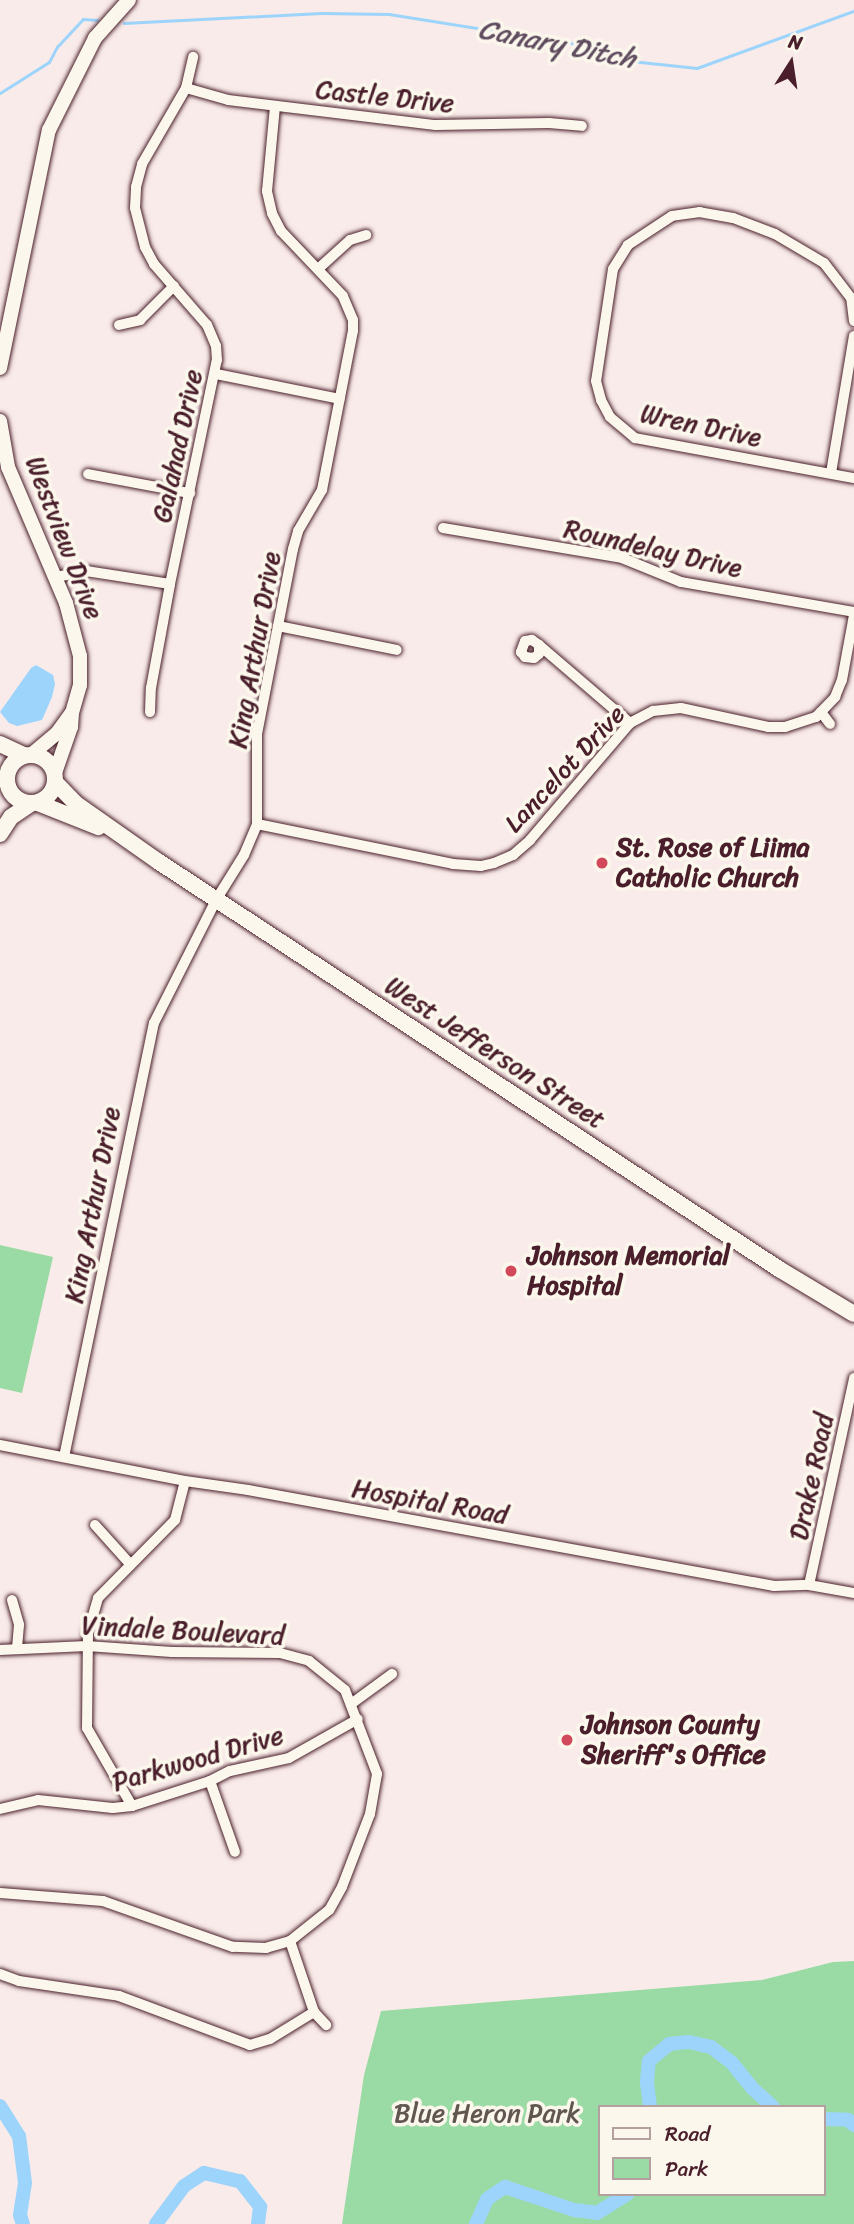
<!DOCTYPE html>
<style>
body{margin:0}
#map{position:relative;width:854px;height:2224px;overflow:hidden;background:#f9ebe9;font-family:Sriracha,sans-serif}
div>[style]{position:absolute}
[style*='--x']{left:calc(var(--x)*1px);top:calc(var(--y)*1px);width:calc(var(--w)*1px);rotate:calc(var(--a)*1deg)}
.green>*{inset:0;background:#9adba5}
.water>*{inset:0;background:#9dd4fc}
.stream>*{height:2.5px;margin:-1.25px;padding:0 1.25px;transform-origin:1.25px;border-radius:1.25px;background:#9dd4fc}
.river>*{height:14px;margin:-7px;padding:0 7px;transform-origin:7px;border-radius:7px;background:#9dd4fc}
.roads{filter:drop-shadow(0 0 2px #4a1f2b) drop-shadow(0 0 2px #4a1f2b)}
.street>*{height:10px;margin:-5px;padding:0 5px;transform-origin:5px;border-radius:5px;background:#fbf7ec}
.secondary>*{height:14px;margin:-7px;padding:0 7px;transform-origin:7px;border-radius:7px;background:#fbf7ec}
.primary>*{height:16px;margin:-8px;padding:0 8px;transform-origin:8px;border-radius:8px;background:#fbf7ec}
.primary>.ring{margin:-8px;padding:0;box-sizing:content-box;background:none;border:16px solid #fbf7ec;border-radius:50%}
.dots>*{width:19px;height:19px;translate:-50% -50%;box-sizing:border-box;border:4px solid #fbf7ec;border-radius:50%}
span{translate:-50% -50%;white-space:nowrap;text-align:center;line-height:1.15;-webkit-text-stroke:7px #fbf7ec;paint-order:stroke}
.street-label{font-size:26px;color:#4a1f2b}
.poi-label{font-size:26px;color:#4a1f2b;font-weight:700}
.left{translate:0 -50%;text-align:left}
.park-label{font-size:26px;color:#625750}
.water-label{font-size:28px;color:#5f4c5f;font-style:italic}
.legend{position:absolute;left:598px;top:2105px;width:228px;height:91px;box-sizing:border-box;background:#fbf7ec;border:2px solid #b4a19f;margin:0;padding:9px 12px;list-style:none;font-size:21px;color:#4a1f2b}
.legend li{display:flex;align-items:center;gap:14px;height:35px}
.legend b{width:35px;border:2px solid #b4a19f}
.north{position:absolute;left:756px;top:28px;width:70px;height:70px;-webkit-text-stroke:5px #fbf7ec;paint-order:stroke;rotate:12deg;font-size:19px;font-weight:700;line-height:28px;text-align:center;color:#4a1f2b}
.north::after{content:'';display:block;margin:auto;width:24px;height:32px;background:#4a1f2b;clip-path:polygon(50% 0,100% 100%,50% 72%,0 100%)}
</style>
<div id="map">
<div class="green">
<div style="clip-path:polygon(0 1245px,53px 1257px,22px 1393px,0 1388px)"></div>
<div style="clip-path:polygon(evenodd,854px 1961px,854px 2224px,342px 2224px,364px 2075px,381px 2011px,762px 1980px,833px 1962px,854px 1961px,600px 2107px,824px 2107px,824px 2194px,600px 2194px,600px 2107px)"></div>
</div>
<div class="water">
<div style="clip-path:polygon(36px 665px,53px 675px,55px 684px,52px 697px,42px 720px,17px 726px,9px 723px,0 712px,31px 668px)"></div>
</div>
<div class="stream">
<div style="--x:124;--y:23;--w:197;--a:-2.9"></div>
<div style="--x:321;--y:13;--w:68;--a:0.8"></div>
<div style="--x:389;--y:14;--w:215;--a:9.1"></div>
<div style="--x:601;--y:48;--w:24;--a:30"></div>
<div style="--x:622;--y:60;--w:75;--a:6.1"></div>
<div style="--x:697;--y:68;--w:167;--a:-20"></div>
<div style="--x:0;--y:93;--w:58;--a:-32.3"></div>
<div style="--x:49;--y:62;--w:17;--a:-62"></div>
<div style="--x:57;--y:47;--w:38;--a:-47"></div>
<div style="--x:83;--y:19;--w:14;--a:4"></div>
</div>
<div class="river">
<div style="--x:0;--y:2106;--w:36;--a:58"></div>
<div style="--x:19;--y:2136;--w:47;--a:82.7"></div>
<div style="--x:25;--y:2183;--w:32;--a:99"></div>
<div style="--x:20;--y:2215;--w:9;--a:72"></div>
<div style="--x:650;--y:2107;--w:25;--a:-97"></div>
<div style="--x:647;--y:2082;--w:21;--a:-85"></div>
<div style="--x:649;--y:2061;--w:26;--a:-40"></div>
<div style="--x:669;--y:2044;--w:20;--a:-6"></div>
<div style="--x:689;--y:2042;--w:23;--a:13"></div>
<div style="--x:711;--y:2047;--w:26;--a:37"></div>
<div style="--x:732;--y:2063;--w:32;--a:51"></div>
<div style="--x:752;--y:2088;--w:28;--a:42"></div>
<div style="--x:824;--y:2119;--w:24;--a:2"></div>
<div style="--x:848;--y:2120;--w:8;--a:40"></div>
<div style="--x:156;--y:2224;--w:47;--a:-53.6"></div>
<div style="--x:184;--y:2186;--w:24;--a:-33"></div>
<div style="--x:204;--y:2173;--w:37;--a:13"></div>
<div style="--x:240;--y:2181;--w:33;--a:52"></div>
<div style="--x:260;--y:2207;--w:17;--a:97"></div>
<div style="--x:476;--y:2224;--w:27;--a:-66"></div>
<div style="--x:487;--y:2199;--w:22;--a:-34"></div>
<div style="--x:505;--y:2187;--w:73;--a:18.4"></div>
<div style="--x:574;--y:2210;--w:23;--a:7"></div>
<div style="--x:597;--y:2213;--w:36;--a:-32"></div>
</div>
<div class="roads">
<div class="street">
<div style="--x:186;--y:88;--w:44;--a:15.9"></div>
<div style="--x:228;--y:100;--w:209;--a:6.9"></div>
<div style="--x:436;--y:125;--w:113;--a:-1"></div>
<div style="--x:549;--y:123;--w:33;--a:5"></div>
<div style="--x:318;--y:269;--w:43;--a:-42.2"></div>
<div style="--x:350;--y:240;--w:17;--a:-17"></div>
<div style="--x:854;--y:321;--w:23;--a:-97"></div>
<div style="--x:851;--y:298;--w:44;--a:-127.6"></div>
<div style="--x:824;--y:263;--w:57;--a:-149.4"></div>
<div style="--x:775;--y:234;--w:45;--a:-159.1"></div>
<div style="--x:733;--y:218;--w:34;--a:-170"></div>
<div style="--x:700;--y:212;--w:28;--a:172"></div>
<div style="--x:672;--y:216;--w:53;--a:146.6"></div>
<div style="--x:628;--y:245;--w:28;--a:122"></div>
<div style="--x:613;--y:269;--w:113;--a:98.6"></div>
<div style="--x:596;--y:381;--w:20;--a:75"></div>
<div style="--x:601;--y:400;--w:19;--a:62"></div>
<div style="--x:610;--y:417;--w:33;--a:40"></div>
<div style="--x:635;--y:438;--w:223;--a:10.4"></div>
<div style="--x:119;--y:325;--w:22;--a:-13"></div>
<div style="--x:140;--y:320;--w:48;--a:-45"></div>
<div style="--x:216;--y:374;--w:126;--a:11.4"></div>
<div style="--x:831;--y:473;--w:139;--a:-80.5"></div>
<div style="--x:88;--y:474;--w:104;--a:10.6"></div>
<div style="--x:443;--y:528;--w:181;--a:9.5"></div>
<div style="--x:622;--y:558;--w:64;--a:22.1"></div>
<div style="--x:681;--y:582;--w:176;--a:9.8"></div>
<div style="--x:56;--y:577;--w:31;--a:-11"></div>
<div style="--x:86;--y:571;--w:85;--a:8.8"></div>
<div style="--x:278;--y:626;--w:121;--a:11.4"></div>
<div style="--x:539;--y:645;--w:9;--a:-144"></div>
<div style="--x:532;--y:640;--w:7;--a:172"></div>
<div style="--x:525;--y:641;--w:12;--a:110"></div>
<div style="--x:521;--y:652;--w:6;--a:51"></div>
<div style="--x:525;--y:657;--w:9;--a:6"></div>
<div style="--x:534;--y:658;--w:6;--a:-39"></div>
<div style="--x:539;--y:654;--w:9;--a:-90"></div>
<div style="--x:539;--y:645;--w:120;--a:40.6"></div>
<div style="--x:150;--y:712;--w:24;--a:-88"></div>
<div style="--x:151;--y:688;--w:106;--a:-79.6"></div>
<div style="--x:170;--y:584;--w:229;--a:-78.2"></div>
<div style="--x:217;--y:360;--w:14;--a:-94"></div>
<div style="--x:216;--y:346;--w:23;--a:-113"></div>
<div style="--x:207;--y:325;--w:81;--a:-131"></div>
<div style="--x:154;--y:264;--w:19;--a:-118"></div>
<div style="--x:145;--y:247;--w:40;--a:-104.4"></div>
<div style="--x:135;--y:208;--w:21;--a:-87"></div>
<div style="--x:136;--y:187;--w:24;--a:-75"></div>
<div style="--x:142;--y:164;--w:88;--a:-59.9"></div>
<div style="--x:186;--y:88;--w:32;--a:-77"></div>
<div style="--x:821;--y:712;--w:15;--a:53"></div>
<div style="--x:257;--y:824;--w:200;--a:11.5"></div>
<div style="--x:453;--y:864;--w:28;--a:4"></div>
<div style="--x:481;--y:866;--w:13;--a:-13"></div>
<div style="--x:494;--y:863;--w:21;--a:-23"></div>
<div style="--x:513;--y:855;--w:23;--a:-41"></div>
<div style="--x:530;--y:840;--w:154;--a:-49.5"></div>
<div style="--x:630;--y:723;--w:26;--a:-28"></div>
<div style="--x:653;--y:711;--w:28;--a:-6"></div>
<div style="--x:681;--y:708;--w:89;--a:12.3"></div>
<div style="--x:768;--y:727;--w:17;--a:0"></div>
<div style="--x:785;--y:727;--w:33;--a:-18"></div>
<div style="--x:816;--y:717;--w:28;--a:-46"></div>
<div style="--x:835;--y:697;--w:18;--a:-68"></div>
<div style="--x:842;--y:680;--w:66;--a:-79.5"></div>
<div style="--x:0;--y:1445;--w:188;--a:11"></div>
<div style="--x:185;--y:1481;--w:64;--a:8.1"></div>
<div style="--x:248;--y:1490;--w:535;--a:10.34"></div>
<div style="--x:774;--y:1586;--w:35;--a:-2"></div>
<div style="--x:809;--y:1585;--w:46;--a:10.1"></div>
<div style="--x:64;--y:1457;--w:443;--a:-78.3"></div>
<div style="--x:154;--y:1023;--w:138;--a:-63.2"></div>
<div style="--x:216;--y:900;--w:53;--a:-58.1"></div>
<div style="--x:244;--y:855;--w:34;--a:-67"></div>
<div style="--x:257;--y:824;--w:90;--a:-90"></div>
<div style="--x:257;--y:734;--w:188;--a:-79"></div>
<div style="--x:293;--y:549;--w:19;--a:-74"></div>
<div style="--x:298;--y:531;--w:48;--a:-59.7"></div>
<div style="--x:322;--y:490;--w:162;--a:-79"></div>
<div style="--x:353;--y:331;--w:11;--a:-90"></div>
<div style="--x:353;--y:320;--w:26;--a:-113"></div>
<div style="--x:343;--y:296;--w:90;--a:-133.6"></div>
<div style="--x:281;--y:231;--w:20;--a:-117"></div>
<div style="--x:272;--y:213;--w:23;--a:-103"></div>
<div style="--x:267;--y:191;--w:85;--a:-84.6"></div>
<div style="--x:95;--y:1525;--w:52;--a:48.1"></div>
<div style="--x:809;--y:1585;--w:212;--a:-77.7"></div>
<div style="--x:12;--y:1600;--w:26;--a:74"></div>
<div style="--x:19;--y:1625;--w:23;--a:95"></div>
<div style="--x:0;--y:1650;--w:87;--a:-2.6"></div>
<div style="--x:87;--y:1646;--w:85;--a:4"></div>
<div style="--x:172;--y:1652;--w:108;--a:0.5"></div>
<div style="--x:280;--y:1653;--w:30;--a:15"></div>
<div style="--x:309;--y:1661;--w:46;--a:38.9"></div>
<div style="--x:345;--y:1690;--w:90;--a:69.1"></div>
<div style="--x:377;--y:1774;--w:41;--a:99.9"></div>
<div style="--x:370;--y:1814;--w:78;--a:111"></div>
<div style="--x:342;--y:1887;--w:26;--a:119"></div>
<div style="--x:329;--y:1910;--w:50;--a:141.5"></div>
<div style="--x:290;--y:1941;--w:25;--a:164"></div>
<div style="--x:266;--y:1948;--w:33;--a:-178"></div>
<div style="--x:233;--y:1947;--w:138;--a:-160.5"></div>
<div style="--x:103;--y:1901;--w:103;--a:-175.6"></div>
<div style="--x:351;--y:1704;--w:51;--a:-36.2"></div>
<div style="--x:210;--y:1781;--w:75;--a:70.6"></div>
<div style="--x:132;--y:1806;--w:90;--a:-120"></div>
<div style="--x:87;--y:1728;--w:95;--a:-89.4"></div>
<div style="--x:88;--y:1633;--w:36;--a:-74"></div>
<div style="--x:98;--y:1598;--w:110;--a:-45.4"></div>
<div style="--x:175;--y:1520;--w:40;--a:-75.6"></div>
<div style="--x:0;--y:1809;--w:39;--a:-13"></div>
<div style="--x:38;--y:1800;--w:75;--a:6.1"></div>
<div style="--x:113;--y:1808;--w:19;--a:-6"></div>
<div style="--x:132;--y:1806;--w:82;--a:-17.8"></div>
<div style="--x:210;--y:1781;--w:22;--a:-27"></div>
<div style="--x:230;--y:1771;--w:60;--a:-12.4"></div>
<div style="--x:289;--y:1758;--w:79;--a:-29.5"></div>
<div style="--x:290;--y:1941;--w:75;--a:71.3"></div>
<div style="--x:314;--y:2012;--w:18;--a:47"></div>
<div style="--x:0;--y:1974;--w:20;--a:20"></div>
<div style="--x:19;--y:1981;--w:101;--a:8.5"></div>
<div style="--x:119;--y:1996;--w:140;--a:20.5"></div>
<div style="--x:250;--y:2045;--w:21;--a:-17"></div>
<div style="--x:270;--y:2039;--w:52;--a:-31.5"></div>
</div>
<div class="secondary">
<div style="--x:0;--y:368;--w:243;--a:-78.4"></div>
<div style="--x:49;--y:130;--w:103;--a:-63.4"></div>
<div style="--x:95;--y:38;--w:51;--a:-48.2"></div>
<div style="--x:0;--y:421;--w:47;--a:80.1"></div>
<div style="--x:8;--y:467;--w:148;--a:66.9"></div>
<div style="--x:66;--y:603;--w:55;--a:75.2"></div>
<div style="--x:80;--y:656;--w:29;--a:90"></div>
<div style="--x:80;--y:685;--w:29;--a:106"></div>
<div style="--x:72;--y:713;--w:14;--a:94"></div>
<div style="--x:71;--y:727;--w:49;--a:109.2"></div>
<div style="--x:32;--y:754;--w:33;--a:-40"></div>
<div style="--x:57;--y:733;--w:24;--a:-54"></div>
</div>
<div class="primary">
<div style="--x:0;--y:744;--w:26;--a:25"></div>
<div class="ring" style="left:7px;top:755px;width:32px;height:32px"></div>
<div style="--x:55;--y:782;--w:29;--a:46"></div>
<div style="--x:75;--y:803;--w:103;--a:35.1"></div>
<div style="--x:159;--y:862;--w:742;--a:33.28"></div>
<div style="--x:779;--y:1269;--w:87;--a:31"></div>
<div style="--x:38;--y:803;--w:65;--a:21.8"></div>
<div style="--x:0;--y:834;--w:20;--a:-57"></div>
<div style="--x:11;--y:817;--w:25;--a:-34"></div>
</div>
</div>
<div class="dots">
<div style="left:602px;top:863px;background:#d1495b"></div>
<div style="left:511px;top:1271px;background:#d1495b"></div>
<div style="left:567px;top:1740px;background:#d1495b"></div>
</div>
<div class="street-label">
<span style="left:385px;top:97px;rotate:6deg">Castle Drive</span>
<span style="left:701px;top:426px;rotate:12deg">Wren Drive</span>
<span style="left:178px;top:446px;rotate:-78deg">Galahad Drive</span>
<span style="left:64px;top:538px;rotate:69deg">Westview Drive</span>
<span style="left:653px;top:549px;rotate:13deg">Roundelay Drive</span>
<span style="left:255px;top:650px;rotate:-80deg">King Arthur Drive</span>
<span style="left:565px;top:769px;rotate:-47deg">Lancelot Drive</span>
<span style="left:495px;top:1053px;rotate:33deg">West Jefferson Street</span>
<span style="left:93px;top:1205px;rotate:-79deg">King Arthur Drive</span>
<span style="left:812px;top:1477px;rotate:-78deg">Drake Road</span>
<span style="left:430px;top:1502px;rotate:10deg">Hospital Road</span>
<span style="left:183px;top:1631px;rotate:3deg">Vindale Boulevard</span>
<span style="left:198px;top:1759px;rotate:-16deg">Parkwood Drive</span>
</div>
<div class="poi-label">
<span class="left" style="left:616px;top:863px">St. Rose of Liima<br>Catholic Church</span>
<span class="left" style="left:527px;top:1271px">Johnson Memorial<br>Hospital</span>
<span class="left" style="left:581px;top:1740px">Johnson County<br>Sheriff's Office</span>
</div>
<div class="park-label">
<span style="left:487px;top:2114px">Blue Heron Park</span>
</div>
<div class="water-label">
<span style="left:557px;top:44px;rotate:11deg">Canary Ditch</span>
</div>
<ul class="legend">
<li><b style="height:9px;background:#fbf7ec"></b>Road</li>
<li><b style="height:19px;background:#9adba5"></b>Park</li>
</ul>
<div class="north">N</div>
</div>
